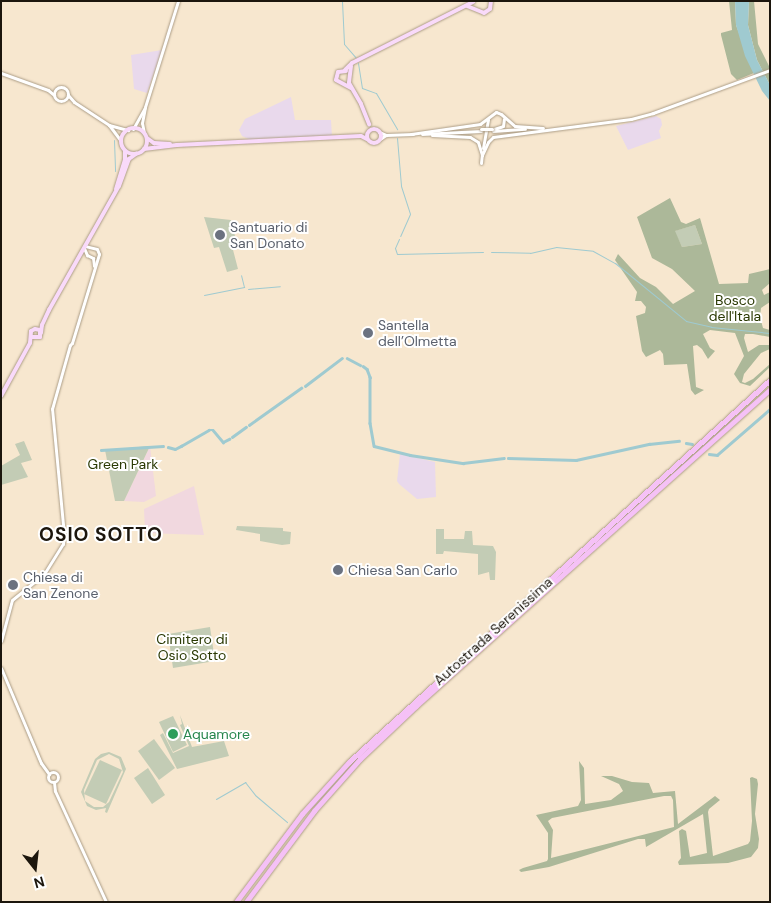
<!DOCTYPE html>
<meta charset="utf-8">
<style>
body{margin:0}
#map{position:relative;width:771px;height:903px;overflow:hidden;background:#f7e7cf;font-family:"DM Sans",sans-serif}
div>[style]{position:absolute}
[style*='--x']{left:calc(var(--x)*1px);top:calc(var(--y)*1px);width:calc(var(--w)*1px);rotate:calc(var(--a)*1deg)}
.commercial>*{inset:0;background:#e9d9ec}
.education>*{inset:0;background:#f1d8df}
.green>*{inset:0;background:#c3ccb5}
.forest>*{inset:0;background:#acb899}
.water>*{inset:0;background:#9fcad0}
.stream>*{height:1px;margin:-0.5px;padding:0 0.5px;transform-origin:0.5px;border-radius:0.5px;background:#9fcad0}
.canal>*{height:2.5px;margin:-1.25px;padding:0 1.25px;transform-origin:1.25px;border-radius:1.25px;background:#9fcad0}
.roads{filter:drop-shadow(0 0 1px #ad9e87) drop-shadow(0 0 1px #ad9e87)}
.secondary>*{height:3px;margin:-1.5px;padding:0 1.5px;transform-origin:1.5px;border-radius:1.5px;background:#fff}
.secondary>.ring{margin:-1.5px;padding:0;box-sizing:content-box;background:none;border:3px solid #fff;border-radius:50%}
.primary>*{height:4px;margin:-2px;padding:0 2px;transform-origin:2px;border-radius:2px;background:#f9dafa}
.primary>.ring{margin:-2px;padding:0;box-sizing:content-box;background:none;border:4px solid #f9dafa;border-radius:50%}
.highway>*{height:4.5px;margin:-2.25px;padding:0 2.25px;transform-origin:2.25px;border-radius:2.25px;background:#f5c1f6}
.bridges{filter:drop-shadow(0 0 1px #ad9e87) drop-shadow(0 0 1px #ad9e87)}
.secondary-bridge>*{height:3px;margin:-1.5px;padding:0 1.5px;transform-origin:1.5px;border-radius:1.5px;background:#fff}
.dots>*{width:14px;height:14px;translate:-50% -50%;box-sizing:border-box;border:2px solid #fff;border-radius:50%}
span{translate:-50% -50%;white-space:nowrap;text-align:center;line-height:1.15;-webkit-text-stroke:4px #fff;paint-order:stroke}
.worship-label{font-size:14px;color:#5b616d}
.left{translate:0 -50%;text-align:left}
.park-label{font-size:14px;color:#2a3903}
.street-label{font-size:14px;color:#1c160d}
.leisure-label{font-size:14px;color:#27864d}
.district-label{font-size:19px;color:#1c160d;font-weight:700;letter-spacing:1px}
.frame{position:absolute;inset:0;border:2px solid #1c160d;pointer-events:none}
.north{position:absolute;left:10px;top:843px;width:50px;height:50px;-webkit-text-stroke:4px #fff;paint-order:stroke;rotate:164deg;font-size:14px;font-weight:700;line-height:20px;text-align:center;color:#1c160d}
.north::after{content:'';display:block;margin:auto;width:18px;height:22px;background:#1c160d;clip-path:polygon(50% 0,100% 100%,50% 72%,0 100%)}
</style>
<div id="map">
<div class="commercial">
<div style="clip-path:polygon(162px 50px,147px 93px,134px 89px,131px 55px)"></div>
<div style="clip-path:polygon(291px 97px,295px 120px,331px 120px,332px 137px,251px 140px,242px 136px,239px 130px,245px 119px)"></div>
<div style="clip-path:polygon(656px 116px,661px 119px,662px 125px,659px 131px,661px 138px,628px 150px,616px 126px)"></div>
<div style="clip-path:polygon(400px 454px,435px 462px,436px 497px,417px 499px,399px 484px,397px 481px)"></div>
</div>
<div class="education">
<div style="clip-path:polygon(150px 446px,156px 496px,144px 502px,124px 501px)"></div>
<div style="clip-path:polygon(194px 486px,204px 535px,145px 533px,144px 509px)"></div>
</div>
<div class="green">
<div style="clip-path:polygon(204px 217px,231px 220px,235px 236px,232px 246px,238px 269px,227px 272px,219px 247px,214px 248px)"></div>
<div style="clip-path:polygon(695px 225px,702px 244px,682px 247px,674px 231px)"></div>
<div style="clip-path:polygon(24px 441px,32px 460px,21px 463px,28px 477px,1px 485px,1px 466px,20px 455px,15px 444px)"></div>
<div style="clip-path:polygon(150px 446px,124px 501px,115px 501px,105px 450px)"></div>
<div style="clip-path:polygon(237px 526px,283px 528px,283px 531px,291px 532px,290px 544px,282px 545px,260px 541px,260px 534px,236px 530px)"></div>
<div style="clip-path:polygon(436px 529px,444px 529px,444px 539px,464px 539px,465px 531px,472px 531px,473px 545px,493px 546px,496px 552px,495px 580px,490px 580px,489px 572px,478px 575px,478px 554px,444px 551px,443px 554px,436px 554px)"></div>
<div style="clip-path:polygon(210px 627px,215px 661px,173px 668px,168px 634px)"></div>
<div style="clip-path:polygon(180px 715px,192px 747px,224px 741px,229px 756px,177px 769px,160px 735px,163px 733px,173px 753px,189px 746px,180px 725px,182px 724px)"></div>
<div style="clip-path:polygon(173px 716px,187px 745px,173px 752px,159px 722px)"></div>
<div style="clip-path:polygon(154px 739px,175px 768px,159px 780px,138px 751px)"></div>
<div style="clip-path:polygon(evenodd,109px 752px,121px 757px,126px 769px,107px 813px,105px 812px,106px 808px,96px 810px,87px 806px,81px 792px,95px 759px,101px 754px,109px 752px,109px 754px,119px 759px,123px 772px,109px 802px,103px 807px,94px 807px,85px 801px,84px 790px,97px 760px,109px 754px)"></div>
<div style="clip-path:polygon(100px 760px,122px 770px,106px 804px,84px 794px)"></div>
<div style="clip-path:polygon(148px 768px,165px 795px,152px 804px,134px 778px)"></div>
</div>
<div class="forest">
<div style="clip-path:polygon(729px 1px,735px 1px,736px 25px,754px 73px,737px 80px,731px 74px,721px 35px,721px 33px,732px 30px)"></div>
<div style="clip-path:polygon(749px 1px,754px 1px,758px 44px,770px 68px,770px 85px,757px 60px,748px 25px)"></div>
<div style="clip-path:polygon(evenodd,670px 198px,681px 222px,686px 224px,700px 218px,719px 284px,748px 283px,749px 274px,770px 269px,770px 283px,762px 290px,764px 295px,770px 292px,770px 302px,761px 308px,760px 317px,763px 328px,770px 330px,770px 337px,753px 334px,745px 334px,744px 338px,748px 352px,759px 345px,770px 345px,770px 349px,761px 353px,744px 374px,742px 382px,745px 383px,753px 379px,770px 364px,770px 367px,750px 386px,740px 383px,734px 374px,744px 356px,735px 333px,710px 330px,703px 334px,710px 348px,715px 351px,708px 359px,702px 349px,697px 345px,693px 346px,696px 387px,704px 390px,695px 395px,691px 390px,687px 364px,664px 365px,663px 354px,660px 350px,646px 357px,642px 351px,636px 316px,645px 313px,646px 307px,641px 301px,635px 301px,637px 292px,615px 260px,618px 254px,640px 278px,656px 287px,673px 304px,695px 291px,672px 269px,652px 258px,637px 217px,670px 198px,695px 225px,702px 244px,682px 247px,675px 231px,695px 225px)"></div>
<div style="clip-path:polygon(evenodd,579px 761px,584px 768px,585px 804px,611px 800px,623px 791px,619px 784px,601px 776px,612px 776px,632px 782px,649px 783px,653px 793px,675px 791px,678px 824px,715px 796px,720px 800px,709px 809px,708px 812px,713px 856px,748px 844px,750px 841px,752px 821px,750px 778px,752px 777px,757px 779px,758px 784px,755px 814px,759px 839px,758px 848px,751px 857px,728px 863px,679px 865px,678px 862px,681px 858px,679px 831px,682px 829px,686px 831px,690px 857px,707px 853px,703px 814px,646px 847px,645px 839px,638px 839px,549px 867px,521px 872px,519px 870px,523px 868px,547px 861px,548px 859px,548px 833px,536px 815px,578px 806px,581px 800px,579px 761px,664px 796px,671px 796px,673px 800px,674px 827px,551px 858px,553px 830px,548px 821px,552px 818px,664px 796px)"></div>
</div>
<div class="water">
<div style="clip-path:polygon(735px 1px,749px 1px,748px 25px,757px 60px,770px 85px,770px 101px,762px 91px,745px 56px,736px 25px)"></div>
</div>
<div class="stream">
<div style="--x:342;--y:1;--w:43;--a:87.3"></div>
<div style="--x:344;--y:44;--w:18;--a:49"></div>
<div style="--x:358;--y:63;--w:25;--a:81"></div>
<div style="--x:362;--y:88;--w:15;--a:20"></div>
<div style="--x:376;--y:93;--w:42;--a:59.7"></div>
<div style="--x:397;--y:138;--w:48;--a:85.2"></div>
<div style="--x:401;--y:186;--w:29;--a:72"></div>
<div style="--x:410;--y:214;--w:24;--a:114"></div>
<div style="--x:114;--y:140;--w:31;--a:88"></div>
<div style="--x:399;--y:239;--w:10;--a:114"></div>
<div style="--x:395;--y:248;--w:6;--a:72"></div>
<div style="--x:397;--y:254;--w:86;--a:-1.3"></div>
<div style="--x:491;--y:252;--w:39;--a:1"></div>
<div style="--x:530;--y:253;--w:27;--a:-13"></div>
<div style="--x:556;--y:247;--w:37;--a:6"></div>
<div style="--x:593;--y:251;--w:25;--a:29"></div>
<div style="--x:615;--y:263;--w:92;--a:39.2"></div>
<div style="--x:686;--y:321;--w:26;--a:13"></div>
<div style="--x:711;--y:327;--w:59;--a:5.8"></div>
<div style="--x:248;--y:289;--w:32;--a:-5"></div>
<div style="--x:204;--y:295;--w:41;--a:-11.3"></div>
<div style="--x:244;--y:287;--w:12;--a:-104"></div>
<div style="--x:216;--y:799;--w:34;--a:-30"></div>
<div style="--x:245;--y:782;--w:16;--a:52"></div>
<div style="--x:255;--y:795;--w:42;--a:40.2"></div>
</div>
<div class="canal">
<div style="--x:347;--y:358;--w:15;--a:28"></div>
<div style="--x:363;--y:366;--w:5;--a:37"></div>
<div style="--x:367;--y:369;--w:9;--a:69"></div>
<div style="--x:370;--y:377;--w:46;--a:90"></div>
<div style="--x:370;--y:423;--w:23;--a:80"></div>
<div style="--x:374;--y:446;--w:37;--a:14"></div>
<div style="--x:410;--y:455;--w:54;--a:8.6"></div>
<div style="--x:463;--y:463;--w:41;--a:-7"></div>
<div style="--x:305;--y:386;--w:46;--a:-37.1"></div>
<div style="--x:249;--y:425;--w:64;--a:-35.4"></div>
<div style="--x:232;--y:437;--w:17;--a:-36"></div>
<div style="--x:686;--y:443;--w:6;--a:9"></div>
<div style="--x:168;--y:447;--w:7;--a:16"></div>
<div style="--x:175;--y:449;--w:7;--a:-27"></div>
<div style="--x:181;--y:446;--w:32;--a:-30"></div>
<div style="--x:209;--y:430;--w:4;--a:0"></div>
<div style="--x:213;--y:430;--w:16;--a:50"></div>
<div style="--x:223;--y:442;--w:7;--a:-27"></div>
<div style="--x:101;--y:450;--w:62;--a:-3.7"></div>
<div style="--x:709;--y:454;--w:8;--a:7"></div>
<div style="--x:717;--y:455;--w:70;--a:-41"></div>
<div style="--x:508;--y:458;--w:68;--a:1.7"></div>
<div style="--x:576;--y:460;--w:75;--a:-12.4"></div>
<div style="--x:649;--y:444;--w:30;--a:-6"></div>
</div>
<div class="roads">
<div class="secondary">
<div style="--x:1;--y:73;--w:50;--a:19.9"></div>
<div style="--x:48;--y:90;--w:8;--a:40"></div>
<div class="ring" style="left:54px;top:87px;width:11px;height:11px"></div>
<div style="--x:68;--y:95;--w:9;--a:49"></div>
<div style="--x:74;--y:102;--w:42;--a:33.3"></div>
<div style="--x:109;--y:125;--w:20;--a:53"></div>
<div style="--x:109;--y:125;--w:20;--a:15"></div>
<div style="--x:133;--y:129;--w:23;--a:-61"></div>
<div style="--x:494;--y:129;--w:9;--a:-18"></div>
<div style="--x:503;--y:126;--w:7;--a:-82"></div>
<div style="--x:493;--y:131;--w:32;--a:-4"></div>
<div style="--x:379;--y:132;--w:8;--a:23"></div>
<div style="--x:144;--y:133;--w:10;--a:-101"></div>
<div style="--x:142;--y:123;--w:16;--a:-79"></div>
<div style="--x:145;--y:107;--w:111;--a:-72.7"></div>
<div style="--x:411;--y:134;--w:70;--a:-8.2"></div>
<div style="--x:480;--y:124;--w:20;--a:-37"></div>
<div style="--x:496;--y:112;--w:5;--a:22"></div>
<div style="--x:501;--y:114;--w:18;--a:41"></div>
<div style="--x:515;--y:126;--w:28;--a:4"></div>
<div style="--x:422;--y:134;--w:59;--a:-2.9"></div>
<div style="--x:432;--y:135;--w:38;--a:3"></div>
<div style="--x:470;--y:137;--w:9;--a:32"></div>
<div style="--x:478;--y:142;--w:14;--a:73"></div>
<div style="--x:380;--y:139;--w:7;--a:-34"></div>
<div style="--x:386;--y:135;--w:27;--a:-2"></div>
<div style="--x:483;--y:148;--w:29;--a:-80"></div>
<div style="--x:482;--y:155;--w:14;--a:-65"></div>
<div style="--x:488;--y:142;--w:7;--a:-45"></div>
<div style="--x:493;--y:137;--w:139;--a:-7.4"></div>
<div style="--x:631;--y:119;--w:23;--a:-15"></div>
<div style="--x:653;--y:113;--w:125;--a:-20.2"></div>
<div style="--x:481;--y:163;--w:9;--a:-84"></div>
<div style="--x:84;--y:248;--w:8;--a:67"></div>
<div style="--x:87;--y:255;--w:7;--a:27"></div>
<div style="--x:93;--y:258;--w:8;--a:83"></div>
<div style="--x:1;--y:641;--w:42;--a:-75"></div>
<div style="--x:12;--y:600;--w:41;--a:-39.1"></div>
<div style="--x:44;--y:574;--w:36;--a:-58"></div>
<div style="--x:63;--y:544;--w:9;--a:-84"></div>
<div style="--x:64;--y:535;--w:127;--a:-95.4"></div>
<div style="--x:52;--y:409;--w:66;--a:-74.3"></div>
<div style="--x:70;--y:345;--w:3;--a:-45"></div>
<div style="--x:72;--y:343;--w:93;--a:-73.1"></div>
<div style="--x:99;--y:254;--w:5;--a:-112"></div>
<div style="--x:97;--y:249;--w:12;--a:-166"></div>
<div style="--x:1;--y:668;--w:103;--a:67.2"></div>
<div style="--x:41;--y:763;--w:14;--a:54"></div>
<div class="ring" style="left:48px;top:772px;width:7px;height:7px"></div>
<div style="--x:54;--y:782;--w:9;--a:84"></div>
<div style="--x:55;--y:791;--w:122;--a:65.3"></div>
</div>
<div class="primary">
<div style="--x:467;--y:6;--w:18;--a:22"></div>
<div style="--x:484;--y:13;--w:7;--a:-34"></div>
<div style="--x:490;--y:9;--w:8;--a:-83"></div>
<div style="--x:351;--y:66;--w:17;--a:97"></div>
<div style="--x:349;--y:83;--w:24;--a:60"></div>
<div style="--x:361;--y:104;--w:22;--a:68"></div>
<div style="--x:345;--y:70;--w:10;--a:-45"></div>
<div style="--x:352;--y:63;--w:136;--a:-26.8"></div>
<div style="--x:346;--y:71;--w:8;--a:173"></div>
<div style="--x:338;--y:72;--w:8;--a:104"></div>
<div style="--x:336;--y:80;--w:17;--a:28"></div>
<div class="ring" style="left:121px;top:128px;width:22px;height:22px"></div>
<div class="ring" style="left:367px;top:129px;width:10px;height:10px"></div>
<div style="--x:147;--y:138;--w:9;--a:36"></div>
<div style="--x:154;--y:143;--w:16;--a:4"></div>
<div style="--x:144;--y:149;--w:33;--a:-7"></div>
<div style="--x:177;--y:145;--w:184;--a:-2.8"></div>
<div style="--x:361;--y:136;--w:7;--a:27"></div>
<div style="--x:116;--y:189;--w:31;--a:-73"></div>
<div style="--x:125;--y:159;--w:8;--a:-90"></div>
<div style="--x:41;--y:333;--w:8;--a:-83"></div>
<div style="--x:42;--y:325;--w:17;--a:-65"></div>
<div style="--x:49;--y:310;--w:142;--a:-60.6"></div>
<div style="--x:119;--y:186;--w:29;--a:-70"></div>
<div style="--x:129;--y:159;--w:9;--a:-36"></div>
<div style="--x:1;--y:396;--w:60;--a:-61.3"></div>
<div style="--x:30;--y:343;--w:12;--a:-85"></div>
<div style="--x:31;--y:331;--w:4;--a:-27"></div>
<div style="--x:35;--y:329;--w:5;--a:11"></div>
<div style="--x:40;--y:330;--w:7;--a:90"></div>
<div style="--x:40;--y:337;--w:8;--a:180"></div>
</div>
<div class="highway">
<div style="--x:236;--y:902;--w:110;--a:-53.1"></div>
<div style="--x:302;--y:814;--w:70;--a:-47.9"></div>
<div style="--x:349;--y:762;--w:568;--a:-42.22"></div>
<div style="--x:246;--y:902;--w:114;--a:-53.2"></div>
<div style="--x:314;--y:811;--w:69;--a:-48.5"></div>
<div style="--x:360;--y:759;--w:77;--a:-43.4"></div>
<div style="--x:416;--y:706;--w:475;--a:-41.8"></div>
</div>
</div>
<div class="bridges">
<div class="secondary-bridge">
<div style="--x:481;--y:129;--w:11;--a:0"></div>
</div>
</div>
<div class="dots">
<div style="left:220px;top:235px;background:#6b7280"></div>
<div style="left:368px;top:333px;background:#6b7280"></div>
<div style="left:338px;top:570px;background:#6b7280"></div>
<div style="left:13px;top:585px;background:#6b7280"></div>
<div style="left:173px;top:734px;background:#2e9e5b"></div>
</div>
<div class="worship-label">
<span class="left" style="left:230px;top:235px">Santuario di<br>San Donato</span>
<span class="left" style="left:378px;top:333px">Santella<br>dell’Olmetta</span>
<span class="left" style="left:348px;top:570px">Chiesa San Carlo</span>
<span class="left" style="left:23px;top:585px">Chiesa di<br>San Zenone</span>
</div>
<div class="park-label">
<span style="left:735px;top:308px">Bosco<br>dell'Itala</span>
<span style="left:123px;top:464px">Green Park</span>
<span style="left:192px;top:647px">Cimitero di<br>Osio Sotto</span>
</div>
<div class="street-label">
<span style="left:493px;top:631px;rotate:-42deg">Autostrada Serenissima</span>
</div>
<div class="leisure-label">
<span class="left" style="left:183px;top:734px">Aquamore</span>
</div>
<div class="district-label">
<span style="left:101px;top:535px">OSIO SOTTO</span>
</div>
<div class="frame"></div>
<div class="north">N</div>
</div>
